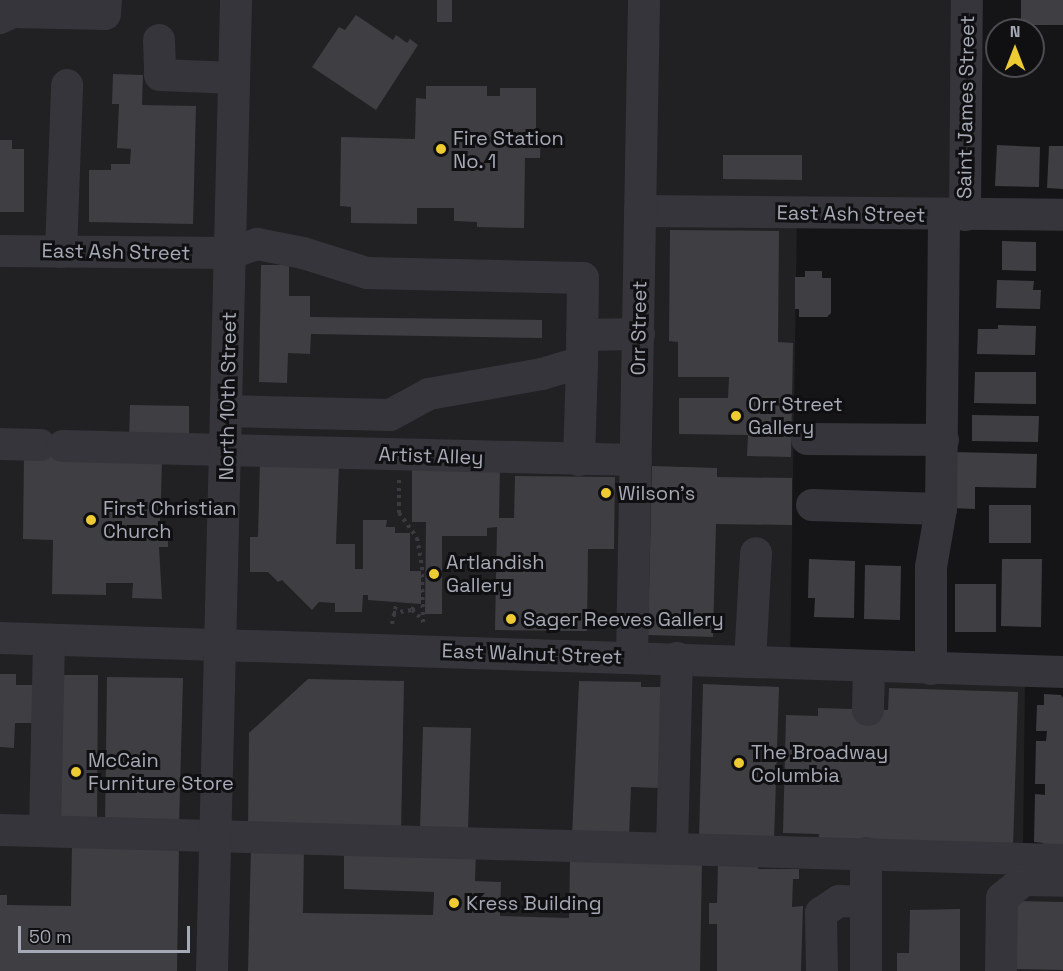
<!DOCTYPE html>
<style>
body{margin:0}
#map{position:relative;width:1063px;height:971px;overflow:hidden;background:#151416;font-family:"Space Grotesk",sans-serif}
div>[style]{position:absolute}
[style*='--x']{left:calc(var(--x)*1px);top:calc(var(--y)*1px);width:calc(var(--w)*1px);rotate:calc(var(--a)*1deg)}
.built>*{inset:0;background:#212023}
.building>*{inset:0;background:#3f3e43}
.path>*{height:4px;margin-top:-2px;transform-origin:0;background:repeating-linear-gradient(90deg,#3b3c42 0 3px,transparent 0 7.5px)}
.minor>*{height:32px;margin:-16px;padding:0 16px;transform-origin:16px;border-radius:16px;background:#35353b}
.dots>*{width:16px;height:16px;translate:-50% -50%;box-sizing:border-box;border:3px solid #100f11;border-radius:50%}
span{translate:-50% -50%;white-space:nowrap;text-align:center;line-height:1.15;-webkit-text-stroke:6px #100f11;paint-order:stroke}
.street-label{font-size:20px;color:#a6a9b6}
.poi-label{font-size:20px;color:#a6a9b6}
.left{translate:0 -50%;text-align:left}
.north{position:absolute;left:985px;top:18px;width:60px;height:60px;box-sizing:border-box;background:#100f11;border:2px solid #4c4d53;border-radius:50%;rotate:0deg;font-size:16px;font-weight:700;line-height:24px;text-align:center;color:#a6a9b6}
.north::after{content:'';display:block;margin:auto;width:21px;height:27px;background:#efcb33;clip-path:polygon(50% 0,100% 100%,50% 72%,0 100%)}
.scale{position:absolute;left:18px;top:926px;width:172px;height:27px;box-sizing:border-box;border:3px solid #a6a9b6;border-top:0;padding-left:8px;font-size:18px;line-height:21px;white-space:nowrap;color:#a6a9b6;-webkit-text-stroke:4px #100f11;paint-order:stroke}
</style>
<div id="map">
<div class="built">
<div style="clip-path:polygon(0 0,969px 0,968px 217px,797px 216px,790px 672px,1025px 678px,1023px 858px,1063px 860px,1063px 971px,0 971px)"></div>
</div>
<div class="building">
<div style="clip-path:polygon(437px 0,452px 0,452px 22px,437px 22px)"></div>
<div style="clip-path:polygon(1021px 0,1063px 0,1063px 25px,1021px 25px)"></div>
<div style="clip-path:polygon(356px 15px,393px 40px,396px 35px,407px 43px,410px 39px,418px 45px,376px 110px,312px 67px,339px 27px,345px 30px)"></div>
<div style="clip-path:polygon(113px 74px,143px 75px,142px 105px,196px 106px,193px 224px,89px 222px,89px 170px,111px 170px,111px 164px,130px 164px,131px 149px,117px 148px,119px 104px,112px 104px)"></div>
<div style="clip-path:polygon(426px 86px,487px 86px,487px 96px,500px 96px,500px 88px,536px 88px,536px 137px,541px 137px,540px 158px,525px 158px,524px 228px,477px 227px,477px 222px,454px 221px,454px 208px,417px 208px,417px 224px,351px 223px,351px 207px,340px 206px,341px 137px,415px 139px,416px 98px,426px 99px)"></div>
<div style="clip-path:polygon(0 140px,12px 140px,12px 149px,24px 149px,24px 212px,0 212px)"></div>
<div style="clip-path:polygon(997px 145px,1040px 147px,1039px 187px,995px 186px)"></div>
<div style="clip-path:polygon(1049px 146px,1063px 146px,1063px 189px,1047px 188px)"></div>
<div style="clip-path:polygon(723px 155px,802px 155px,802px 180px,723px 179px)"></div>
<div style="clip-path:polygon(670px 230px,779px 231px,778px 342px,793px 343px,791px 457px,747px 456px,748px 435px,679px 434px,679px 398px,728px 398px,729px 377px,678px 377px,678px 342px,669px 341px)"></div>
<div style="clip-path:polygon(1002px 241px,1036px 242px,1036px 271px,1002px 270px)"></div>
<div style="clip-path:polygon(261px 265px,289px 265px,289px 296px,310px 296px,310px 317px,542px 320px,542px 338px,311px 334px,310px 354px,288px 353px,287px 383px,259px 382px)"></div>
<div style="clip-path:polygon(805px 271px,822px 271px,822px 278px,831px 278px,831px 313px,827px 317px,799px 317px,799px 309px,795px 309px,795px 277px,805px 277px)"></div>
<div style="clip-path:polygon(997px 280px,1034px 281px,1033px 290px,1041px 290px,1040px 309px,996px 308px)"></div>
<div style="clip-path:polygon(998px 325px,1036px 326px,1035px 355px,977px 354px,978px 329px,998px 329px)"></div>
<div style="clip-path:polygon(975px 372px,1036px 372px,1036px 404px,974px 403px)"></div>
<div style="clip-path:polygon(130px 405px,189px 406px,189px 441px,129px 440px)"></div>
<div style="clip-path:polygon(972px 415px,1039px 416px,1038px 442px,972px 441px)"></div>
<div style="clip-path:polygon(952px 452px,1037px 454px,1036px 488px,975px 487px,975px 509px,951px 508px)"></div>
<div style="clip-path:polygon(24px 454px,162px 457px,161px 499px,165px 500px,165px 515px,160px 515px,160px 526px,168px 526px,168px 547px,159px 547px,162px 599px,132px 598px,133px 583px,106px 583px,106px 595px,52px 594px,53px 540px,23px 539px)"></div>
<div style="clip-path:polygon(260px 461px,339px 465px,336px 544px,355px 544px,355px 569px,363px 569px,363px 520px,387px 520px,386px 527px,395px 527px,395px 533px,410px 533px,410px 571px,421px 571px,421px 604px,368px 600px,368px 595px,363px 595px,362px 612px,335px 612px,335px 603px,319px 602px,312px 610px,282px 580px,278px 582px,268px 572px,250px 572px,250px 537px,258px 537px)"></div>
<div style="clip-path:polygon(652px 466px,717px 468px,717px 477px,792px 478px,792px 525px,716px 524px,713px 637px,648px 635px)"></div>
<div style="clip-path:polygon(412px 467px,500px 467px,499px 518px,514px 518px,515px 476px,615px 477px,614px 549px,588px 549px,587px 631px,495px 630px,497px 527px,487px 528px,487px 536px,442px 536px,442px 614px,425px 614px,426px 522px,412px 522px)"></div>
<div style="clip-path:polygon(989px 505px,1031px 505px,1031px 543px,989px 543px)"></div>
<div style="clip-path:polygon(809px 559px,855px 561px,854px 618px,814px 617px,815px 598px,808px 598px)"></div>
<div style="clip-path:polygon(1002px 559px,1042px 559px,1041px 627px,1001px 626px)"></div>
<div style="clip-path:polygon(865px 565px,901px 566px,900px 620px,864px 619px)"></div>
<div style="clip-path:polygon(955px 584px,996px 584px,996px 632px,955px 632px)"></div>
<div style="clip-path:polygon(0 674px,16px 674px,16px 685px,45px 685px,44px 723px,15px 723px,14px 748px,0 747px)"></div>
<div style="clip-path:polygon(55px 675px,98px 675px,97px 821px,55px 820px)"></div>
<div style="clip-path:polygon(107px 677px,183px 678px,179px 827px,105px 826px)"></div>
<div style="clip-path:polygon(308px 679px,404px 681px,401px 833px,248px 831px,249px 733px)"></div>
<div style="clip-path:polygon(579px 681px,641px 682px,641px 687px,664px 687px,661px 788px,631px 787px,629px 838px,572px 836px)"></div>
<div style="clip-path:polygon(703px 684px,779px 687px,774px 841px,699px 839px)"></div>
<div style="clip-path:polygon(889px 688px,1018px 692px,1013px 848px,818px 842px,819px 834px,783px 833px,786px 715px,818px 716px,818px 708px,888px 710px)"></div>
<div style="clip-path:polygon(1044px 694px,1061px 695px,1063px 698px,1063px 848px,1043px 848px,1043px 843px,1034px 842px,1035px 794px,1045px 795px,1045px 784px,1035px 784px,1036px 741px,1046px 741px,1047px 731px,1036px 731px,1037px 705px,1044px 705px)"></div>
<div style="clip-path:polygon(423px 727px,471px 728px,468px 833px,420px 831px)"></div>
<div style="clip-path:polygon(72px 843px,179px 845px,177px 971px,0 971px,0 895px,7px 895px,7px 905px,71px 906px)"></div>
<div style="clip-path:polygon(251px 846px,304px 848px,303px 913px,433px 915px,434px 892px,344px 889px,344px 848px,476px 850px,475px 881px,501px 882px,500px 916px,569px 918px,570px 861px,702px 864px,700px 971px,248px 971px)"></div>
<div style="clip-path:polygon(718px 863px,758px 863px,758px 869px,799px 869px,799px 879px,793px 879px,792px 907px,803px 906px,801px 971px,717px 971px,717px 924px,709px 924px,709px 903px,717px 903px)"></div>
<div style="clip-path:polygon(1017px 901px,1063px 902px,1063px 970px,1015px 969px)"></div>
<div style="clip-path:polygon(960px 909px,960px 971px,897px 971px,897px 953px,909px 953px,910px 910px)"></div>
</div>
<div class="path">
<div style="--x:399;--y:480;--w:33;--a:90"></div>
<div style="--x:399;--y:513;--w:31;--a:54"></div>
<div style="--x:417;--y:538;--w:29;--a:80"></div>
<div style="--x:422;--y:567;--w:60;--a:89"></div>
<div style="--x:412;--y:610;--w:7;--a:-63"></div>
<div style="--x:393;--y:613;--w:19;--a:-9"></div>
<div style="--x:412;--y:610;--w:13;--a:42"></div>
<div style="--x:392;--y:624;--w:25;--a:-78"></div>
</div>
<div class="minor">
<div style="--x:0;--y:18;--w:14;--a:-25"></div>
<div style="--x:13;--y:12;--w:92;--a:1.2"></div>
<div style="--x:105;--y:14;--w:14;--a:-86"></div>
<div style="--x:159;--y:40;--w:35;--a:88"></div>
<div style="--x:160;--y:75;--w:74;--a:2.3"></div>
<div style="--x:640;--y:211;--w:423;--a:0.5"></div>
<div style="--x:965;--y:215;--w:215;--a:-89.5"></div>
<div style="--x:0;--y:251;--w:231;--a:0.5"></div>
<div style="--x:231;--y:253;--w:28;--a:-19"></div>
<div style="--x:257;--y:244;--w:47;--a:11.1"></div>
<div style="--x:303;--y:253;--w:67;--a:17.4"></div>
<div style="--x:367;--y:273;--w:216;--a:1.3"></div>
<div style="--x:583;--y:278;--w:84;--a:90.7"></div>
<div style="--x:582;--y:362;--w:42;--a:163.3"></div>
<div style="--x:542;--y:374;--w:115;--a:170"></div>
<div style="--x:429;--y:394;--w:44;--a:151.7"></div>
<div style="--x:390;--y:415;--w:162;--a:-178.6"></div>
<div style="--x:61;--y:252;--w:167;--a:-87.9"></div>
<div style="--x:582;--y:335;--w:57;--a:-1"></div>
<div style="--x:807;--y:439;--w:136;--a:0.4"></div>
<div style="--x:0;--y:444;--w:40;--a:1.4"></div>
<div style="--x:63;--y:446;--w:573;--a:1.4"></div>
<div style="--x:579;--y:460;--w:98;--a:-88.2"></div>
<div style="--x:812;--y:505;--w:129;--a:1.8"></div>
<div style="--x:0;--y:638;--w:1064;--a:1.83"></div>
<div style="--x:632;--y:656;--w:656;--a:-88.95"></div>
<div style="--x:750;--y:661;--w:108;--a:-86.8"></div>
<div style="--x:931;--y:669;--w:102;--a:-90"></div>
<div style="--x:931;--y:567;--w:59;--a:-80.2"></div>
<div style="--x:941;--y:509;--w:295;--a:-89.4"></div>
<div style="--x:868;--y:710;--w:44;--a:-88.7"></div>
<div style="--x:0;--y:830;--w:1063;--a:1.62"></div>
<div style="--x:45;--y:831;--w:191;--a:-88.8"></div>
<div style="--x:672;--y:847;--w:189;--a:-88.5"></div>
<div style="--x:212;--y:971;--w:971;--a:-88.58"></div>
<div style="--x:822;--y:971;--w:58;--a:-91"></div>
<div style="--x:821;--y:913;--w:22;--a:-34"></div>
<div style="--x:839;--y:901;--w:27;--a:2"></div>
<div style="--x:866;--y:971;--w:118;--a:-90"></div>
<div style="--x:1001;--y:971;--w:73;--a:-89.2"></div>
<div style="--x:1002;--y:898;--w:28;--a:-39"></div>
<div style="--x:1024;--y:880;--w:39;--a:1"></div>
</div>
<div class="dots">
<div style="left:441px;top:149px;background:#efcb33"></div>
<div style="left:736px;top:416px;background:#efcb33"></div>
<div style="left:606px;top:493px;background:#efcb33"></div>
<div style="left:91px;top:520px;background:#efcb33"></div>
<div style="left:434px;top:574px;background:#efcb33"></div>
<div style="left:511px;top:619px;background:#efcb33"></div>
<div style="left:739px;top:763px;background:#efcb33"></div>
<div style="left:76px;top:772px;background:#efcb33"></div>
<div style="left:454px;top:903px;background:#efcb33"></div>
</div>
<div class="street-label">
<span style="left:966px;top:107px;rotate:-89deg">Saint James Street</span>
<span style="left:851px;top:214px;rotate:1deg">East Ash Street</span>
<span style="left:116px;top:252px;rotate:1deg">East Ash Street</span>
<span style="left:639px;top:328px;rotate:-89deg">Orr Street</span>
<span style="left:228px;top:396px;rotate:-89deg">North 10th Street</span>
<span style="left:431px;top:456px;rotate:2deg">Artist Alley</span>
<span style="left:532px;top:654px;rotate:2deg">East Walnut Street</span>
</div>
<div class="poi-label">
<span class="left" style="left:453px;top:150px">Fire Station<br>No. 1</span>
<span class="left" style="left:748px;top:416px">Orr Street<br>Gallery</span>
<span class="left" style="left:618px;top:493px">Wilson's</span>
<span class="left" style="left:103px;top:520px">First Christian<br>Church</span>
<span class="left" style="left:446px;top:574px">Artlandish<br>Gallery</span>
<span class="left" style="left:523px;top:619px">Sager Reeves Gallery</span>
<span class="left" style="left:751px;top:764px">The Broadway<br>Columbia</span>
<span class="left" style="left:88px;top:772px">McCain<br>Furniture Store</span>
<span class="left" style="left:466px;top:903px">Kress Building</span>
</div>
<div class="north">N</div>
<div class="scale">50 m</div>
</div>
